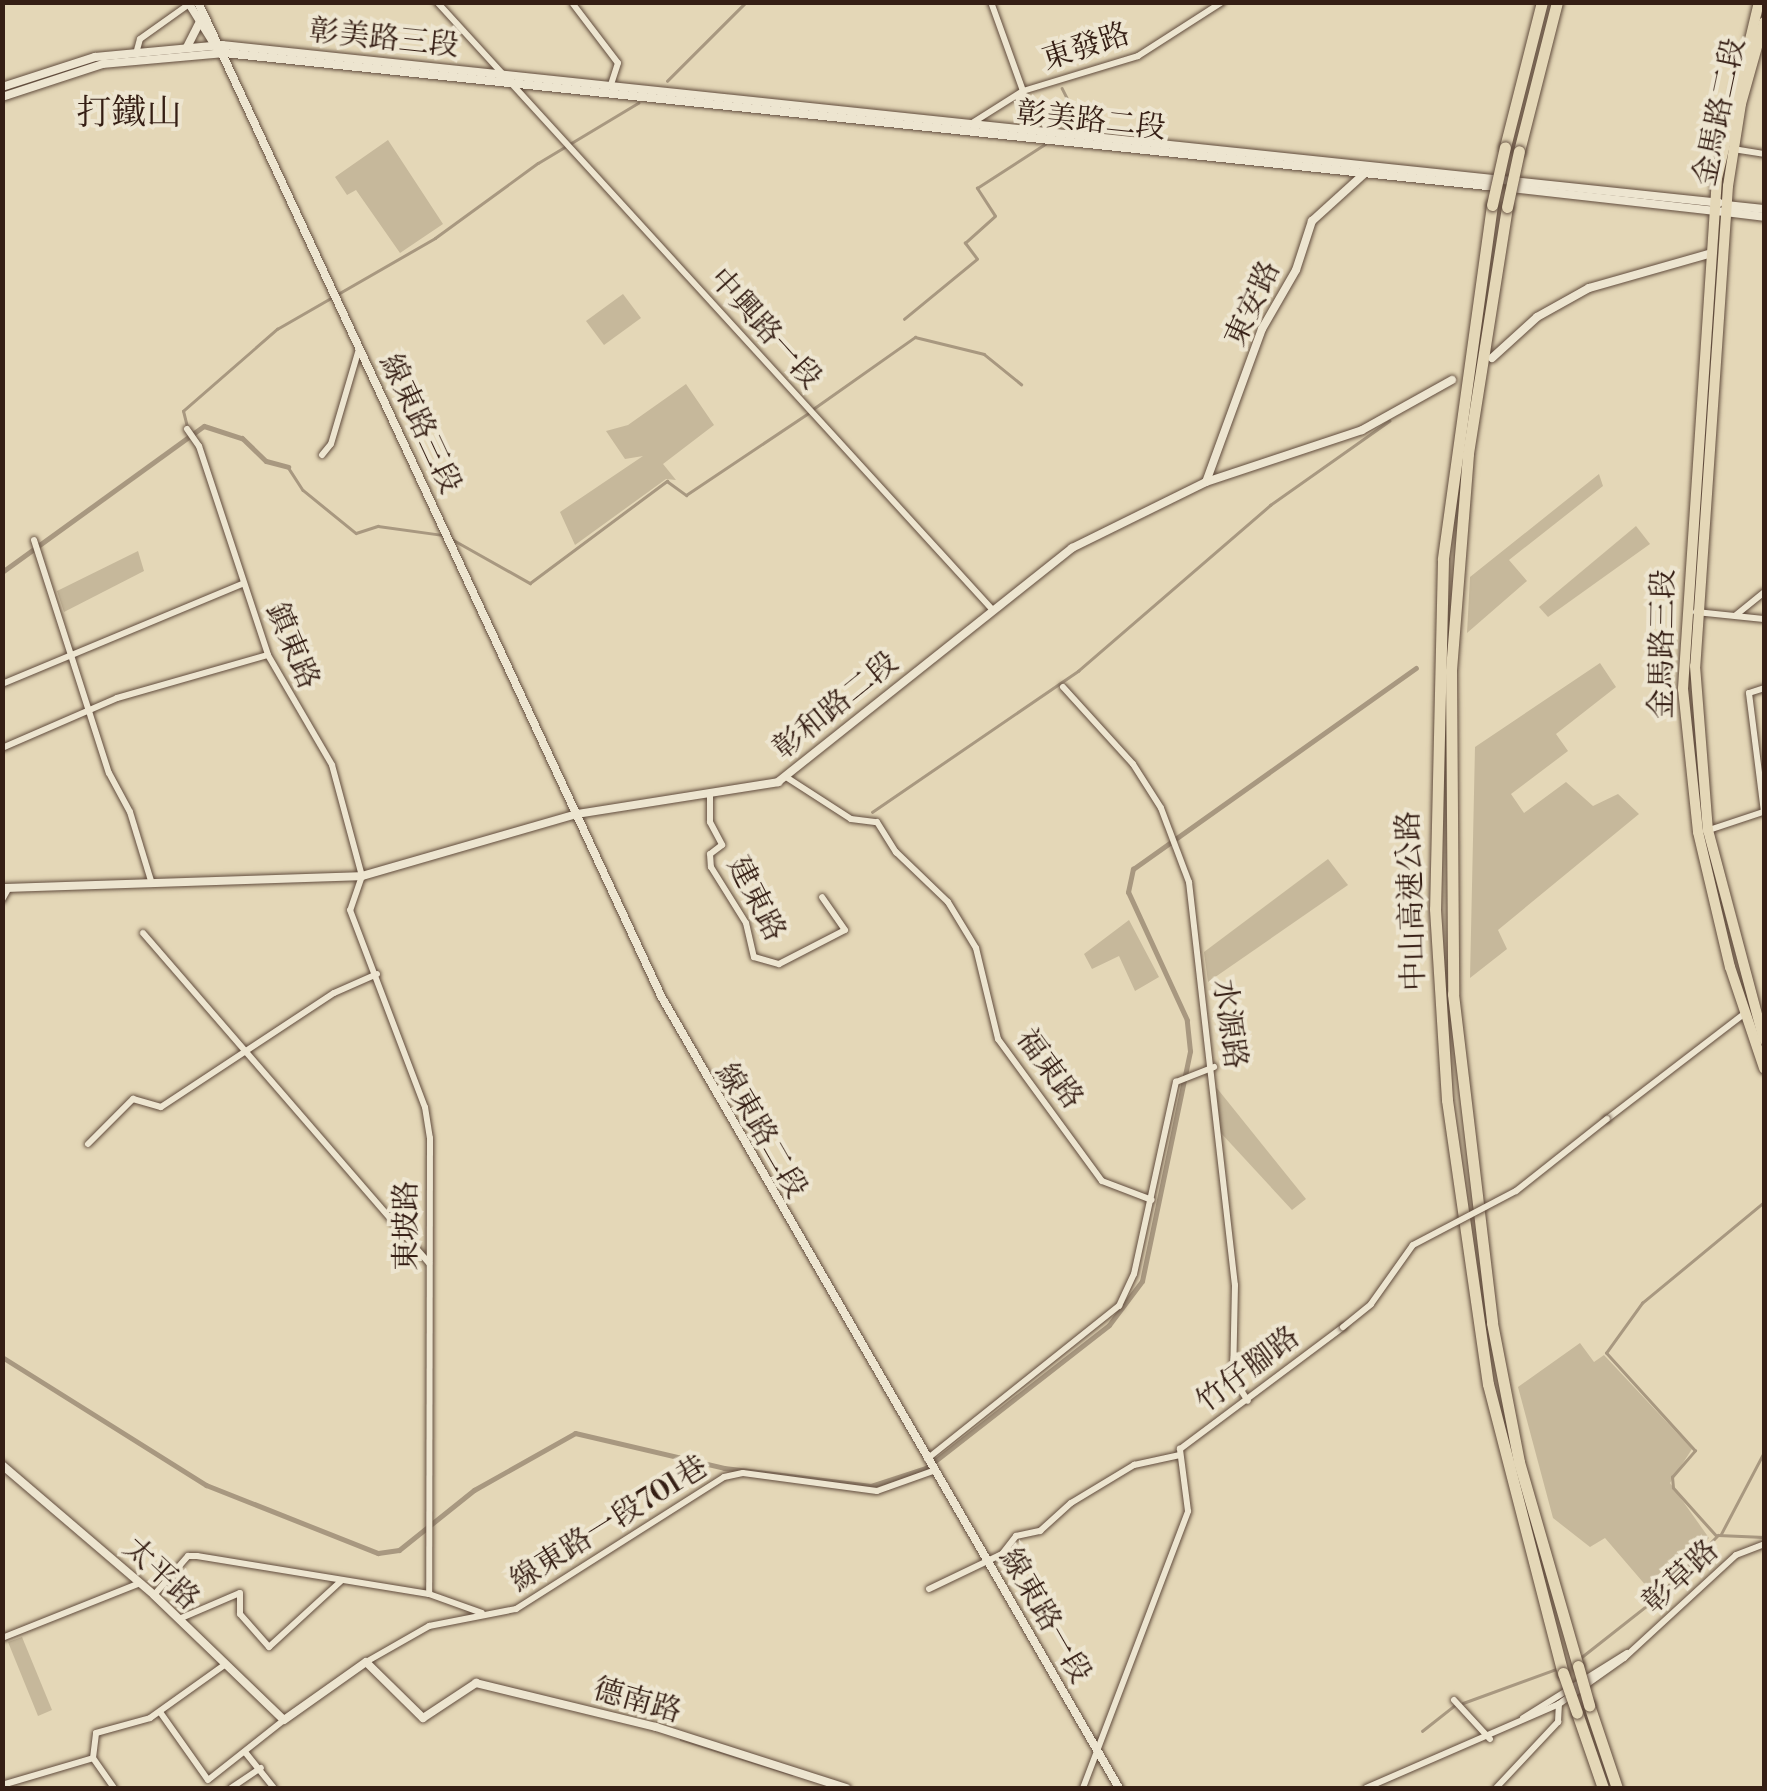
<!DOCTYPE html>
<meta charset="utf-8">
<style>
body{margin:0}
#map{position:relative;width:1767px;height:1791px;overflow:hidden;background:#e4d7b7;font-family:"Libre Bodoni","Noto Serif TC",serif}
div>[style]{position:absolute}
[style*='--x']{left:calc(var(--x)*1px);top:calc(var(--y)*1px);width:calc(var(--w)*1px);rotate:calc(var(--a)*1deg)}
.green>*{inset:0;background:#c6b89b}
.stream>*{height:2.5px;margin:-1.25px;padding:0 1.25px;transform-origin:1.25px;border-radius:1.25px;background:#a89880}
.canal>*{height:5px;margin:-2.5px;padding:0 2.5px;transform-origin:2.5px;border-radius:2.5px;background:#a89880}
.roads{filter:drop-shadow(0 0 2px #614c3d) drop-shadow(0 0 2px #614c3d)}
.minor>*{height:6px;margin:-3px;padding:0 3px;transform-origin:3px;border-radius:3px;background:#ede5d0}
.tertiary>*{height:8px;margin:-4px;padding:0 4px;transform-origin:4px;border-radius:4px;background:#ede5d0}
.secondary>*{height:8px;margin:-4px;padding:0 4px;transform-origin:4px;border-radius:4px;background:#ede5d0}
.primary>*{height:10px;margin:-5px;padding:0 5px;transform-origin:5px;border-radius:5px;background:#e4d7b7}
.motorway>*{height:11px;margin:-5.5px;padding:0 5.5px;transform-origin:5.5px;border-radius:5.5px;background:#e4d7b7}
.bridges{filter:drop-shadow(0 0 2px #614c3d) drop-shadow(0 0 2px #614c3d)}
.minor-bridge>*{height:6px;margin:-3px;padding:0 3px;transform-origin:3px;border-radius:3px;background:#ede5d0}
.motorway-bridge>*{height:11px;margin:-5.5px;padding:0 5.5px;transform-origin:5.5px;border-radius:5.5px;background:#e4d7b7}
span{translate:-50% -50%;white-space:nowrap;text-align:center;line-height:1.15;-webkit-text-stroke:8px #ede5d0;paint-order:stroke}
.street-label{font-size:30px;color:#351e14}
.quarter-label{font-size:35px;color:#351e14}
.frame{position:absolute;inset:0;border:5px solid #351e14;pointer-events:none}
</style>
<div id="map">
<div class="green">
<div style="clip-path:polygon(388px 140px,443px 224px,400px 253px,356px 190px,347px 195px,335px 177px)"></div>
<div style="clip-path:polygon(623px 294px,641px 318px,604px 345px,586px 321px)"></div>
<div style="clip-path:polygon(686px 384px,714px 425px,663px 464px,676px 480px,666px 479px,575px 545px,560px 512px,643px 456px,625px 459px,606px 431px,628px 425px)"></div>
<div style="clip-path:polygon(1599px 474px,1603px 486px,1509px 560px,1527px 581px,1467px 633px,1470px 577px)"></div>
<div style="clip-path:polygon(1636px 526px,1650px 544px,1548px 617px,1539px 607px)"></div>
<div style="clip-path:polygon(138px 551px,144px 571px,64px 612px,57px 591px)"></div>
<div style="clip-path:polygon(1600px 663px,1616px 687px,1556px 734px,1568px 751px,1511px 794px,1524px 813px,1566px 782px,1593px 806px,1618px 794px,1639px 814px,1498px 930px,1507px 949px,1470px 978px,1475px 747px)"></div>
<div style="clip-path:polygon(1328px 859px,1348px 885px,1208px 982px,1204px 952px)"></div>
<div style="clip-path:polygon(1129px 920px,1159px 977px,1135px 991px,1119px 956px,1092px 969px,1084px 954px)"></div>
<div style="clip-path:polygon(1216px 1087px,1306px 1199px,1292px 1210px,1220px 1132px)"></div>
<div style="clip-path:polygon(1580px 1343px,1594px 1362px,1604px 1355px,1692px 1449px,1670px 1483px,1709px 1538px,1654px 1595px,1605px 1538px,1590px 1547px,1553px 1518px,1518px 1387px)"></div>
<div style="clip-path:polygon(22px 1637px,52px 1710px,38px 1716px,8px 1642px)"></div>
</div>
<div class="stream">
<div style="--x:667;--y:81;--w:112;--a:-45"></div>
<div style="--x:1062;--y:88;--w:36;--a:63"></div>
<div style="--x:1078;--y:120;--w:18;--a:137"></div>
<div style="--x:904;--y:319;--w:94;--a:-39.4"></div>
<div style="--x:977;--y:259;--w:20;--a:-127"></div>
<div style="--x:965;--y:243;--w:40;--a:-42"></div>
<div style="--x:995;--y:216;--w:33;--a:-123"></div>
<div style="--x:977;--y:188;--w:81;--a:-32.9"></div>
<div style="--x:813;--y:409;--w:125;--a:-35.2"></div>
<div style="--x:915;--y:337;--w:71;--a:13.8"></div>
<div style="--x:984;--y:354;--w:48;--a:39"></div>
<div style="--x:187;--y:427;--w:16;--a:-104"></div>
<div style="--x:183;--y:411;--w:125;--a:-41.1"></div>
<div style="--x:277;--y:329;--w:182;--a:-29.9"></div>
<div style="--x:435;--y:238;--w:127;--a:-36.1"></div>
<div style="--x:538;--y:163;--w:117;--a:-31"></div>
<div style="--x:288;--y:467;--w:27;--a:57"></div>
<div style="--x:303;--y:490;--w:68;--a:39.1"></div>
<div style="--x:356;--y:533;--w:23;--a:-18"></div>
<div style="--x:378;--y:526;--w:66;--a:7.9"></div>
<div style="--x:450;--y:538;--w:92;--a:29.4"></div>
<div style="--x:530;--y:583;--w:171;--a:-36.7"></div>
<div style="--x:667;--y:481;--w:24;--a:36"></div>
<div style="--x:686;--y:495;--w:146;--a:-33.8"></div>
<div style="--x:872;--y:812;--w:250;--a:-34.4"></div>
<div style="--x:1078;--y:671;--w:254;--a:-40.8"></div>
<div style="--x:1270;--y:505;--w:146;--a:-35.2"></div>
<div style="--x:1721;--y:1534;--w:93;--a:-62.3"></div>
<div style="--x:1716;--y:1536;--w:64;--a:-131.9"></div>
<div style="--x:1673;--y:1488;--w:11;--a:-95"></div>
<div style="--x:1672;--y:1477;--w:35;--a:-49"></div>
<div style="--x:1695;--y:1451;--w:132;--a:-132.2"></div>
<div style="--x:1606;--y:1353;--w:62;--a:-54.2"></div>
<div style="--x:1642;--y:1303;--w:158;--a:-39.6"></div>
<div style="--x:1579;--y:1659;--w:95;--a:-38.2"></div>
<div style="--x:1654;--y:1600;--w:91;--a:-45.4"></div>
<div style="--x:1718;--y:1535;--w:46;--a:2.5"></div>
<div style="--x:1463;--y:1703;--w:102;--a:-20"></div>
<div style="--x:1422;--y:1731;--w:42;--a:-38.2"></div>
<div style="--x:681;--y:1739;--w:116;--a:17.5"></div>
</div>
<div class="canal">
<div style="--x:2;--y:572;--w:249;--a:-35.9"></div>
<div style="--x:204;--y:426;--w:40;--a:18"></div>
<div style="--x:242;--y:438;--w:33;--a:44"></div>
<div style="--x:266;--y:461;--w:23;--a:15"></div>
<div style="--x:2;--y:1357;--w:241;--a:32.1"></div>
<div style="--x:206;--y:1485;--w:185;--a:21.6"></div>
<div style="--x:378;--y:1553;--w:21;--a:-8"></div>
<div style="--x:399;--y:1550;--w:96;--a:-38.7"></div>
<div style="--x:474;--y:1490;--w:116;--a:-29.4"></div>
<div style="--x:575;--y:1433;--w:153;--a:13.2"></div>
<div style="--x:724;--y:1468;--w:148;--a:7"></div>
<div style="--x:871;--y:1486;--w:58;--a:-18.1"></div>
<div style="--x:926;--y:1468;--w:232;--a:-38"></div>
<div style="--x:1109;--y:1325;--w:55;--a:-53.1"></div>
<div style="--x:1142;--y:1281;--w:235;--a:-78.2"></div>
<div style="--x:1190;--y:1051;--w:31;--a:-96"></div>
<div style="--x:1187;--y:1020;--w:141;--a:-114.7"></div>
<div style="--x:1128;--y:892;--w:24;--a:-78"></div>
<div style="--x:1133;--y:869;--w:347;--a:-35.4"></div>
</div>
<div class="roads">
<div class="minor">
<div style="--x:437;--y:2;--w:821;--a:47.57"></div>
<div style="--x:991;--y:2;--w:95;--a:70.2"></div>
<div style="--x:573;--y:4;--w:74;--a:52.7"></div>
<div style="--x:618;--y:63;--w:23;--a:108"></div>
<div style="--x:137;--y:50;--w:11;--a:-75"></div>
<div style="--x:140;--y:39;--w:64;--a:-35.4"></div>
<div style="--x:969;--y:125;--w:64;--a:-32.2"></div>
<div style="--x:1023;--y:91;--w:120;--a:-16.9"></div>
<div style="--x:1138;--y:56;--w:100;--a:-32.7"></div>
<div style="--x:1733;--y:149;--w:31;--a:9"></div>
<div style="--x:187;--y:429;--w:21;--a:55"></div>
<div style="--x:199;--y:446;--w:220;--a:71.7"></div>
<div style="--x:268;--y:655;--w:127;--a:59.8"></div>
<div style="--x:332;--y:765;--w:115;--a:74.9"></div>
<div style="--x:362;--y:876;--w:36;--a:109"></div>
<div style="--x:350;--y:910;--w:211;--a:69.2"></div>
<div style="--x:425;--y:1107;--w:31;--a:81"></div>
<div style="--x:430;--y:1138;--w:456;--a:90.1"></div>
<div style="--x:322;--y:455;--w:14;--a:-51"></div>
<div style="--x:331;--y:444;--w:99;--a:-73.6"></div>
<div style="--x:34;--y:540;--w:245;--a:72.2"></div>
<div style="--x:109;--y:773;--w:44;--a:61.7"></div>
<div style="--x:130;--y:812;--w:75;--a:73"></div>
<div style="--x:1696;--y:612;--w:68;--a:5.9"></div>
<div style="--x:1736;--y:615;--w:36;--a:-39"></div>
<div style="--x:2;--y:684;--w:260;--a:-22.6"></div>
<div style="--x:1063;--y:687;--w:104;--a:47.7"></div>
<div style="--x:1133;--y:764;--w:52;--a:57.5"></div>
<div style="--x:1161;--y:808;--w:79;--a:69.3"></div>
<div style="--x:1189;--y:882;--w:406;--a:83.5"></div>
<div style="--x:1235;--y:1285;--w:93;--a:91.2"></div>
<div style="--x:1233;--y:1378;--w:27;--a:57"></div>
<div style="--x:2;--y:748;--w:125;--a:-23.5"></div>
<div style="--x:117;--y:698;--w:157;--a:-15.9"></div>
<div style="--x:786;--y:777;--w:77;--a:32.9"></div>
<div style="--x:851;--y:819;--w:26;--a:7"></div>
<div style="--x:877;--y:822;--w:36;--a:58"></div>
<div style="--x:896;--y:852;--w:72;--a:43.9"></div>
<div style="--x:948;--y:902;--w:54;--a:58.7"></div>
<div style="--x:976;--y:948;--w:94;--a:76.4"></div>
<div style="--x:998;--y:1039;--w:176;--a:53.8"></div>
<div style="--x:1102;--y:1181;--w:53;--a:20.8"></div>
<div style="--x:710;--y:795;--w:27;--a:90"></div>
<div style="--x:710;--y:822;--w:26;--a:62"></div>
<div style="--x:722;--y:845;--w:15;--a:143"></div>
<div style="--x:710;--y:854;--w:13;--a:86"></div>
<div style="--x:711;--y:867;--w:66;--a:58"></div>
<div style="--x:746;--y:923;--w:35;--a:77"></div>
<div style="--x:754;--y:957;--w:26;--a:16"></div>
<div style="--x:779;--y:964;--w:74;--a:-27.3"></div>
<div style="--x:845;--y:930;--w:40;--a:-124.9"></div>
<div style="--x:1764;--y:812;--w:120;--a:-97.2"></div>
<div style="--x:1749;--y:693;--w:16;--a:-18"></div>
<div style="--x:1709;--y:830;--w:57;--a:-18.4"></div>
<div style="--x:2;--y:900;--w:13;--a:-61"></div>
<div style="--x:143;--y:933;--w:437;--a:49.1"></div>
<div style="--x:1607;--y:1119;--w:173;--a:-37.5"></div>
<div style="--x:88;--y:1144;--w:64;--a:-45"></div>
<div style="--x:133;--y:1099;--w:29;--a:16"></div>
<div style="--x:161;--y:1107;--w:207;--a:-33.4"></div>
<div style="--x:334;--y:993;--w:47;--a:-23.8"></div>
<div style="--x:927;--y:1459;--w:246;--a:-38.6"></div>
<div style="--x:1119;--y:1306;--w:35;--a:-65"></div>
<div style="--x:1134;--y:1274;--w:197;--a:-77.7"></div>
<div style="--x:1176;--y:1082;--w:41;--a:-21.5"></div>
<div style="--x:929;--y:1589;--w:81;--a:-25.6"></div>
<div style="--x:1002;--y:1554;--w:23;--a:-52"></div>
<div style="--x:1016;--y:1536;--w:25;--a:-12"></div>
<div style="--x:1040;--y:1531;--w:42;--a:-42.1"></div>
<div style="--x:1071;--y:1503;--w:74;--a:-31.1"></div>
<div style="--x:1134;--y:1465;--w:47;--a:-12.3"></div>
<div style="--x:154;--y:1595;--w:52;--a:-48.9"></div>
<div style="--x:188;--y:1556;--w:9;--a:0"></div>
<div style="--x:197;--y:1556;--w:235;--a:9.3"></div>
<div style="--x:429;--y:1594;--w:56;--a:19.7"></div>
<div style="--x:179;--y:1619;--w:66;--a:-23.1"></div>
<div style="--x:240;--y:1593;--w:21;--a:90"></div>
<div style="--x:240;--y:1614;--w:44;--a:48.7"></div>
<div style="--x:269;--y:1647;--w:99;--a:-42.5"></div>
<div style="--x:2;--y:1638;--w:149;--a:-21.7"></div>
<div style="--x:366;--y:1662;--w:73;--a:-29.7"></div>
<div style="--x:429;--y:1626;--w:89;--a:-11.1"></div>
<div style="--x:516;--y:1609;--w:246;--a:-32.4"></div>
<div style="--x:724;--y:1477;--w:19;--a:-12"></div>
<div style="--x:743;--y:1473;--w:135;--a:7.7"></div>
<div style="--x:877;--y:1491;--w:59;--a:-19.7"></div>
<div style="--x:1454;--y:1700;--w:53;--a:47.3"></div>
<div style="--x:160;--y:1712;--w:83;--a:54.8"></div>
<div style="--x:208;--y:1780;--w:97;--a:-38.3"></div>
<div style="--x:1523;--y:1718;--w:123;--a:-32"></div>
<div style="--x:245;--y:1752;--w:46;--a:51.1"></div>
<div style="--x:93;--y:1758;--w:37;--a:55"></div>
<div style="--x:2;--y:1785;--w:95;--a:-16.5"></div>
<div style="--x:93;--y:1758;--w:25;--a:-83"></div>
<div style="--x:96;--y:1733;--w:56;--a:-15.5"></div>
<div style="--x:150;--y:1718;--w:90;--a:-35.5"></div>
<div style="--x:231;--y:1788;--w:36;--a:-34"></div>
<div style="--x:1083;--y:1788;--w:296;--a:-69.2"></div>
<div style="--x:1188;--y:1511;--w:63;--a:-97.4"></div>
<div style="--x:1180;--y:1449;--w:204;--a:-36.8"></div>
<div style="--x:1366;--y:1788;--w:210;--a:-23.5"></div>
<div style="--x:1559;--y:1704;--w:80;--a:-35.3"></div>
<div style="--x:1624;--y:1658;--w:152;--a:-42.6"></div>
<div style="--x:1736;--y:1555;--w:30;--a:-21"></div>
<div style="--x:1496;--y:1788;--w:91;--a:-46.8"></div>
<div style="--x:1558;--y:1722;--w:18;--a:-87"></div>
</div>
<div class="tertiary">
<div style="--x:1726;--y:205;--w:38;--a:6"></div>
<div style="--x:1725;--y:212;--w:39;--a:7"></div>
<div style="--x:1492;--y:358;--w:61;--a:-42.3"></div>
<div style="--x:1537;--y:317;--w:60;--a:-29.1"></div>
<div style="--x:1589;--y:288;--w:128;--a:-15.9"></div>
<div style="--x:1206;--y:482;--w:163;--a:-69.9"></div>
<div style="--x:1262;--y:329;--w:68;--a:-60"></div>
<div style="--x:1296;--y:270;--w:52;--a:-71.9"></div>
<div style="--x:1312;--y:221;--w:72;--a:-42.2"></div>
<div style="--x:577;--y:814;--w:204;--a:-9"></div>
<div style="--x:778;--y:782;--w:376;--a:-38.5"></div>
<div style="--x:1072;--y:548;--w:149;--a:-26.2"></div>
<div style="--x:1206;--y:482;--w:164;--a:-18.4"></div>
<div style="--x:1362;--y:430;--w:103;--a:-29.1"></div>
<div style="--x:2;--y:1465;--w:200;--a:40.5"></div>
<div style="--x:154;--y:1595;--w:180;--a:43.9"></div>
<div style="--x:284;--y:1720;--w:100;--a:-35.3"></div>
<div style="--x:366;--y:1662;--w:80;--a:44.5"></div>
<div style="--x:423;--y:1718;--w:64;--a:-33.4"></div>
<div style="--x:476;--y:1683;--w:185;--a:13.7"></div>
<div style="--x:656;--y:1727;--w:200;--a:17.8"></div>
</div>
<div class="secondary">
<div style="--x:188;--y:2;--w:53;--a:58.1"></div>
<div style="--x:198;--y:2;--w:1097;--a:65.02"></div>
<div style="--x:661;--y:996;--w:915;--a:59.96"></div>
<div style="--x:187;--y:47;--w:29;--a:-63"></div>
<div style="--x:2;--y:87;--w:98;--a:-17.9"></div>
<div style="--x:95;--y:57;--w:128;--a:-5.4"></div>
<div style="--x:222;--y:45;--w:1505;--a:6.02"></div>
<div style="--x:2;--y:97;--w:106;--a:-18.1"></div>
<div style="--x:103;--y:64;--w:121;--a:-5.2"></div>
<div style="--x:224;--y:53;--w:1280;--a:6.01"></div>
<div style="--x:1511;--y:188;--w:215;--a:6.4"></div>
<div style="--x:2;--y:888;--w:360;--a:-1.9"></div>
<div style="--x:362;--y:876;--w:224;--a:-16.1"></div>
</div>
<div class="primary">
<div style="--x:1759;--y:2;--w:181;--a:103.4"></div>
<div style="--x:1717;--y:178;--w:512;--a:93.81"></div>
<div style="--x:1683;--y:689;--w:144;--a:84"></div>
<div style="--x:1698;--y:832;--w:139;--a:76.7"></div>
<div style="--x:1730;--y:967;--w:107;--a:71.4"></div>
<div style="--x:1764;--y:22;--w:85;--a:105.7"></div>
<div style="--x:1741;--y:104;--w:83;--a:99"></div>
<div style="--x:1728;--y:186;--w:481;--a:93.9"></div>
<div style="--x:1695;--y:666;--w:165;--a:85.5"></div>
<div style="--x:1708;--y:830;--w:217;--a:75.1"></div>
</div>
<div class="motorway">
<div style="--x:1505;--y:147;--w:150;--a:-75.7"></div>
<div style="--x:1519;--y:151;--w:154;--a:-75.7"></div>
<div style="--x:1492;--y:205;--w:358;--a:97.9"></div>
<div style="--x:1443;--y:560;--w:349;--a:91.3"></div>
<div style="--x:1435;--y:909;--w:191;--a:86.4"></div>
<div style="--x:1447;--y:1100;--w:287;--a:81.8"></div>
<div style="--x:1488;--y:1384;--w:299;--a:75.5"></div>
<div style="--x:1507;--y:207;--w:250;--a:99"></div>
<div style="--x:1468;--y:454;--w:218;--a:94.5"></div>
<div style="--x:1451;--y:671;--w:323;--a:89.6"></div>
<div style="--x:1453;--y:994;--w:331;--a:83.2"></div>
<div style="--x:1492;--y:1323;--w:142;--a:79"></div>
<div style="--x:1519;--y:1462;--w:212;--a:73.9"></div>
<div style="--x:1589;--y:1705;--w:88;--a:71.4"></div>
<div style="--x:1577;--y:1713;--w:79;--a:70.9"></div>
</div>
</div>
<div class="bridges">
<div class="minor-bridge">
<div style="--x:1343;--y:1327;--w:36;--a:-39"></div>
<div style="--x:1371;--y:1304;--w:72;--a:-54.6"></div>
<div style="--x:1413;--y:1245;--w:116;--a:-27.7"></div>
<div style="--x:1516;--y:1191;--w:116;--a:-38.4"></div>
</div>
<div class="motorway-bridge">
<div style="--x:1492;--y:205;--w:59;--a:-77.4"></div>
<div style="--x:1507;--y:207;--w:57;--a:-77.9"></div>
<div style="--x:1578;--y:1666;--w:41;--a:74.2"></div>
<div style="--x:1563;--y:1673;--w:42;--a:70.7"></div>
</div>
</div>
<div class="street-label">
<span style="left:384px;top:39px;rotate:6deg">彰美路三段</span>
<span style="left:1086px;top:47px;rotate:-18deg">東發路</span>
<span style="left:1720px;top:112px;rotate:-78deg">金馬路二段</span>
<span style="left:1091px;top:121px;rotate:6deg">彰美路二段</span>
<span style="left:1253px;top:304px;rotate:-65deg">東安路</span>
<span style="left:765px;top:329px;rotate:48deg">中興路一段</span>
<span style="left:420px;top:424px;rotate:65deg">線東路三段</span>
<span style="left:1663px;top:644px;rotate:-89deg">金馬路三段</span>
<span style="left:292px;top:646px;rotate:67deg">鎮東路</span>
<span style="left:836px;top:706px;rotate:-39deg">彰和路二段</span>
<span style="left:756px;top:899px;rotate:63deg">建東路</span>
<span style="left:1412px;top:901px;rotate:-92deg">中山高速公路</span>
<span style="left:1229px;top:1024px;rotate:82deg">水源路</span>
<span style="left:1049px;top:1069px;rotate:54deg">福東路</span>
<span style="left:761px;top:1131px;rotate:60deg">線東路二段</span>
<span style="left:407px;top:1226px;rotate:-90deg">東坡路</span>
<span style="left:1248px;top:1370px;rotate:-37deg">竹仔腳路</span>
<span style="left:609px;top:1524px;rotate:-32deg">線東路一段701巷</span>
<span style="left:161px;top:1574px;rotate:43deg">太平路</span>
<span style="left:1681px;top:1577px;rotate:-43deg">彰草路</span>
<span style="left:1045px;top:1616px;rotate:60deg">線東路一段</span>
<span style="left:637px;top:1701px;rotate:16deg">德南路</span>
</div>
<div class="quarter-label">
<span style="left:129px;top:114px">打鐵山</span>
</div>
<div class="frame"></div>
</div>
